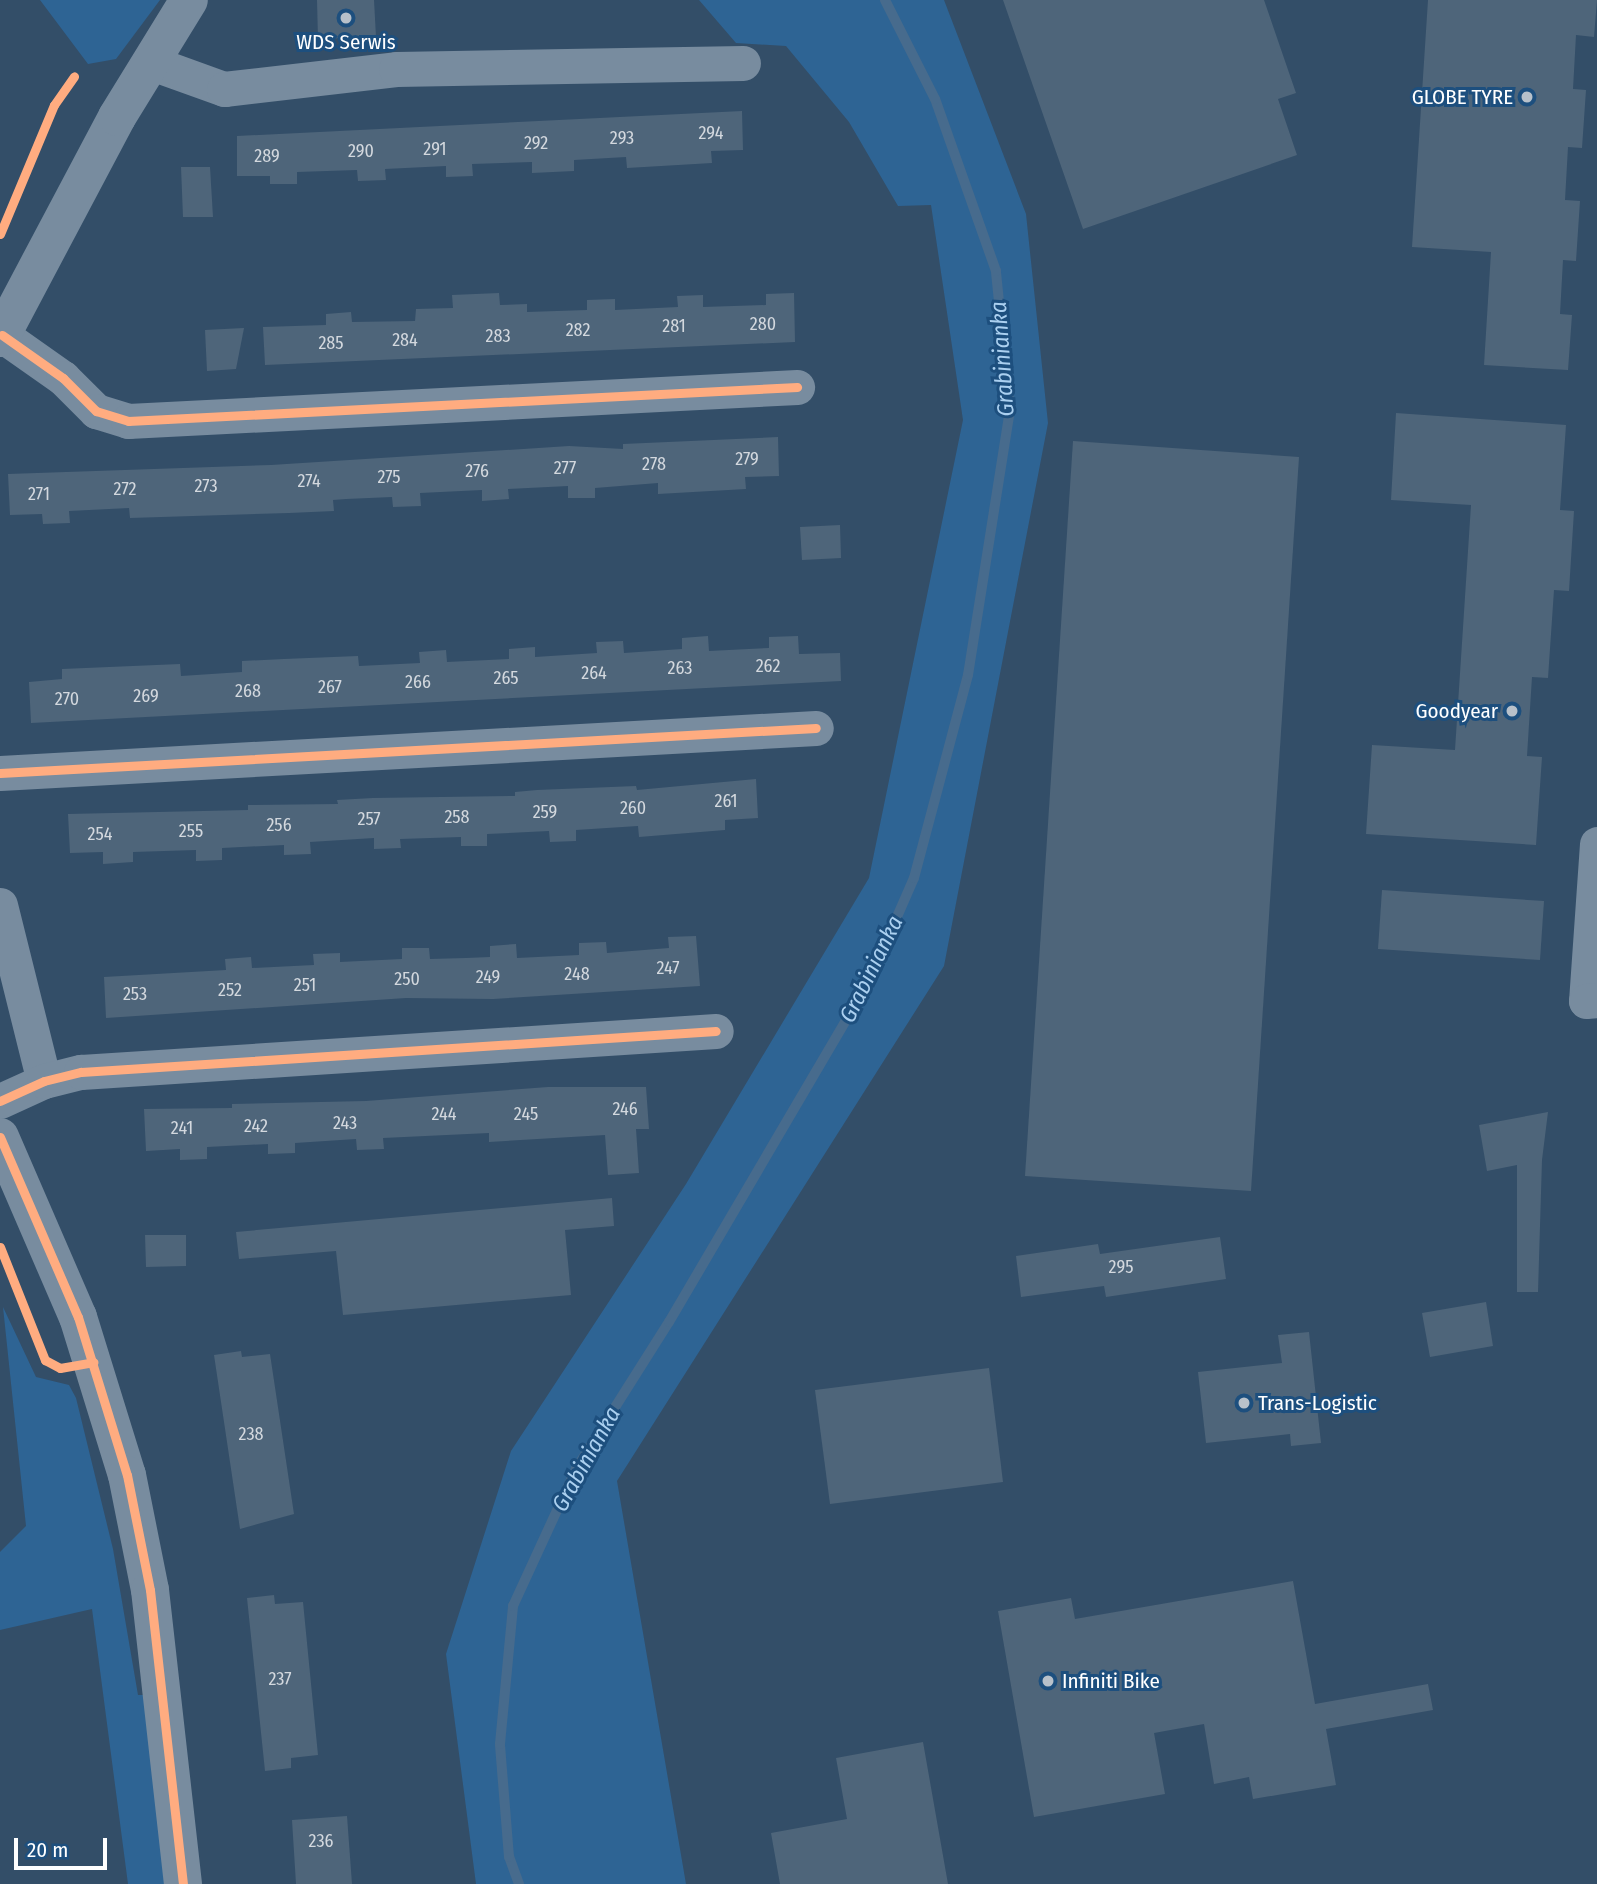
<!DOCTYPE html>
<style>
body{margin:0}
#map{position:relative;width:1597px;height:1884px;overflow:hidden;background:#334e68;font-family:"Fira Sans Condensed",sans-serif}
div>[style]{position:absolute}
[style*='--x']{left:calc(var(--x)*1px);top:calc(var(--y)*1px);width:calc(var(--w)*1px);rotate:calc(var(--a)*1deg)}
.green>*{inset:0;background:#2e6494}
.stream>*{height:10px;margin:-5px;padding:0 5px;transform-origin:5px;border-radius:5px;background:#476b8d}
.building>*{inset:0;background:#4e657a}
.minor>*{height:35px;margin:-17.5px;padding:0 17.5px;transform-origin:17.5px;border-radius:17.5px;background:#788c9f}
.tertiary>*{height:38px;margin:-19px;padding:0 19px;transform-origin:19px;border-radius:19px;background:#788c9f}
.cycleway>*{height:9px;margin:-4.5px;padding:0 4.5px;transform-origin:4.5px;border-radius:4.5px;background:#ffac80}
.dots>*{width:19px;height:19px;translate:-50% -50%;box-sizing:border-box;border:4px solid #1d4f7e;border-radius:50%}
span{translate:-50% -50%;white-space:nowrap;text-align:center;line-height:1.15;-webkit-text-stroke:6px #1d4f7e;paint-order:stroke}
.number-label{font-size:18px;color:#d3d8de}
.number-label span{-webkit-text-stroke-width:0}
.poi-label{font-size:21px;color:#fff}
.right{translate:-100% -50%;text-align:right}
.left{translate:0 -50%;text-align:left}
.water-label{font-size:23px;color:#abd0f0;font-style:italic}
.scale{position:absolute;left:14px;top:1838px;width:93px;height:32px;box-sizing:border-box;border:4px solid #fff;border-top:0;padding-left:9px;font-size:21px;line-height:24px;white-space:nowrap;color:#fff;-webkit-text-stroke:5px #1d4f7e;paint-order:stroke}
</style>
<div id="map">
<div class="green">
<div style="clip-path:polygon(40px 0,160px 0,116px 59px,88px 64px)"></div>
<div style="clip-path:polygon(699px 0,944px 0,1026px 214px,1048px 423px,944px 966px,617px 1481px,686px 1884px,476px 1884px,446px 1654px,511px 1451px,686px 1184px,869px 878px,963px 420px,931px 205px,898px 206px,849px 122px,786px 46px,736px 43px)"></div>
<div style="clip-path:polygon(3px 1307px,36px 1377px,69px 1385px,76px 1398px,113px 1549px,138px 1695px,148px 1695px,167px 1884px,128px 1884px,92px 1609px,0 1630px,0 1552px,26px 1526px)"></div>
</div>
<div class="stream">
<div style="--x:519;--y:1884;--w:29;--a:-110"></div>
<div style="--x:509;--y:1857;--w:113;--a:-94.6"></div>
<div style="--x:500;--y:1744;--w:139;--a:-84.6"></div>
<div style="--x:513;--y:1606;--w:151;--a:-65.3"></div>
<div style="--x:576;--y:1469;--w:174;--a:-57.7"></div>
<div style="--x:669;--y:1322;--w:395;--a:-59.6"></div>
<div style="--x:869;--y:981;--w:112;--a:-66.4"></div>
<div style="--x:914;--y:878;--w:210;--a:-75.1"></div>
<div style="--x:968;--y:675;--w:268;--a:-81"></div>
<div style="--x:1010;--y:410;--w:140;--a:-95.8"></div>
<div style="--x:996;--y:271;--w:182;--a:-109.5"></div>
<div style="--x:935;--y:99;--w:111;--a:-116.8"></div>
</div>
<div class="building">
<div style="clip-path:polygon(317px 0,374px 0,376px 37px,318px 39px)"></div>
<div style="clip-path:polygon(1003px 0,1264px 0,1296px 93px,1278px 99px,1297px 155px,1083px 229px)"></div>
<div style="clip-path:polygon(1428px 0,1597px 0,1594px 37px,1576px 35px,1573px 89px,1586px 90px,1582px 148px,1568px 147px,1565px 200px,1580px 201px,1576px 261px,1563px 260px,1560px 314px,1572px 315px,1568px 370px,1484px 365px,1491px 252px,1412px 247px)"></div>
<div style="clip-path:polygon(742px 111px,743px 150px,711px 151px,712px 163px,627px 168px,626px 157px,574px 160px,574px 171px,532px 173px,532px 162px,472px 164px,473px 176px,446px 177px,446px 166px,385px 169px,386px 180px,358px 181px,357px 170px,297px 172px,297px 184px,270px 184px,270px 176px,237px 176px,237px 136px)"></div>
<div style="clip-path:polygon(181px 167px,210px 167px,213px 217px,183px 217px)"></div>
<div style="clip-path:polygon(499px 293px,500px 305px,527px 304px,527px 312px,587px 310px,587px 300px,615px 299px,615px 310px,678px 307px,677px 296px,703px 295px,703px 307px,766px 305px,766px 294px,794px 293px,795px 342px,265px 365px,263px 327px,326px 325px,326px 314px,351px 312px,352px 322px,415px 321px,416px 309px,453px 308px,452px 295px)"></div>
<div style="clip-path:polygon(244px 328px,236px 369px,207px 371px,205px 330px)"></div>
<div style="clip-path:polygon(1396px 413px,1566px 425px,1560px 510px,1574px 511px,1569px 591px,1554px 590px,1548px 678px,1532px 677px,1527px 756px,1542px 757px,1536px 845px,1366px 834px,1372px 745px,1455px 750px,1471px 505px,1391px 500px)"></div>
<div style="clip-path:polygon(778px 437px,779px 476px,745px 477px,746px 489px,658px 494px,658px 483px,595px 488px,595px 498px,568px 498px,568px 486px,508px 489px,509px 499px,482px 501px,482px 490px,420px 493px,421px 506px,393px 507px,392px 497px,346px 499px,333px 500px,334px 511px,289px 513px,130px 518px,129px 508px,69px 511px,70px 523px,43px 524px,42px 514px,10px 515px,8px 474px,271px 465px,569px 446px,623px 449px,623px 444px)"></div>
<div style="clip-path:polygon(1073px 441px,1299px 457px,1251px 1191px,1025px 1176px)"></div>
<div style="clip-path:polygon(840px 525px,841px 558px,802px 560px,800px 527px)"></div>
<div style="clip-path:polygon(708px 636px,709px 651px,769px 648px,769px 637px,798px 636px,799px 654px,840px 653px,841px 681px,31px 723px,29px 682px,62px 679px,62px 669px,180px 664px,181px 676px,242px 672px,242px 661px,284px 659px,358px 656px,359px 666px,420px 663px,419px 652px,446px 650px,447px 662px,509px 659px,509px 649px,535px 647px,535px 657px,597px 653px,596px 642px,623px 641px,624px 653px,682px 649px,682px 638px)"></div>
<div style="clip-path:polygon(756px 779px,758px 818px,725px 820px,725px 830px,639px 837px,638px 826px,576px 830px,576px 841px,550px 842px,549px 831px,487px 834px,487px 846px,461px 846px,461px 837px,400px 839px,401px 848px,374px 849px,374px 838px,310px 842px,311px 854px,284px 855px,284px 845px,222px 848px,222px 860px,196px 861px,196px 850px,133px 852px,133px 862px,103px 864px,103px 852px,70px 853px,68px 814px,248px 810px,248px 805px,338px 804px,337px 800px,373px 798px,515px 796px,515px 792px,537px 790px,636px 786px,637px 790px)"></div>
<div style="clip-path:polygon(1382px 890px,1544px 901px,1540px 960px,1378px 949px)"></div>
<div style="clip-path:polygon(696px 936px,700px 986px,493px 999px,406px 998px,106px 1018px,104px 977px,226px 970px,225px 959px,251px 957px,252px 968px,314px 965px,313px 954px,340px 953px,340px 962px,402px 959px,402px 948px,429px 948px,430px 959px,466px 958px,490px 957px,490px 946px,516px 944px,517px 958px,579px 955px,579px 943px,606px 942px,607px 953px,669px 948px,668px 937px)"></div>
<div style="clip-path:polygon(548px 1087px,646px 1087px,649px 1129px,636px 1129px,639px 1173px,608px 1175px,605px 1135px,489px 1142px,489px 1133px,383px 1138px,384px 1149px,357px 1150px,356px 1139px,295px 1143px,295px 1153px,268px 1154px,268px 1144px,207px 1147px,207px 1159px,180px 1160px,180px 1149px,146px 1151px,144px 1109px,232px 1108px,232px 1104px,366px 1101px)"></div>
<div style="clip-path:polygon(1548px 1112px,1542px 1160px,1538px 1292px,1517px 1292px,1517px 1165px,1487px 1171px,1479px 1125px)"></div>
<div style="clip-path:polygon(612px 1198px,614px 1226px,565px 1230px,571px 1295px,343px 1315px,336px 1251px,239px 1259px,236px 1232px)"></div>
<div style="clip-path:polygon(145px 1235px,186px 1235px,186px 1266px,146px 1267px)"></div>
<div style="clip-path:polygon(1220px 1237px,1226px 1279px,1106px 1297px,1104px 1286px,1021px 1297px,1016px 1256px,1098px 1244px,1100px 1254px)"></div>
<div style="clip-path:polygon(1486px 1302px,1493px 1346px,1430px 1357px,1422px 1313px)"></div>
<div style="clip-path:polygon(1309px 1332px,1321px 1443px,1291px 1446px,1290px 1434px,1206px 1443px,1198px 1372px,1282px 1363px,1278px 1335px)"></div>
<div style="clip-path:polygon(241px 1351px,242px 1357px,270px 1354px,294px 1514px,240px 1529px,214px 1355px)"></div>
<div style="clip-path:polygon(989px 1368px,1003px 1482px,830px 1504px,815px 1390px)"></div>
<div style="clip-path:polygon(1293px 1581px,1315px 1704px,1428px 1684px,1433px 1710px,1326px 1729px,1336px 1785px,1253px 1799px,1249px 1777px,1214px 1784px,1204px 1724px,1154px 1733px,1165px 1794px,1034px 1817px,998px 1611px,1071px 1598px,1075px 1619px)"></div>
<div style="clip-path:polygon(274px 1595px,275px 1604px,303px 1602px,318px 1755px,291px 1758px,291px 1768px,265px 1771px,247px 1598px)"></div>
<div style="clip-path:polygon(923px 1742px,948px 1884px,780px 1884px,771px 1833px,847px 1819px,836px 1758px)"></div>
<div style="clip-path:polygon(347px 1816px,352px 1884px,296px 1884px,292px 1820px)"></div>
</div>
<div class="minor">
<div style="--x:149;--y:62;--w:80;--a:19.8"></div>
<div style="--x:224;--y:89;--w:173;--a:-6.6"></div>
<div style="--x:396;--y:69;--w:347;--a:-1"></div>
<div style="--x:2;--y:335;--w:75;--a:35.2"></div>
<div style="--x:63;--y:378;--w:47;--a:45"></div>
<div style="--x:96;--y:411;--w:34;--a:17"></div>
<div style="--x:128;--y:421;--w:670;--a:-2.91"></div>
<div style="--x:0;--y:773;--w:817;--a:-3.16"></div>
<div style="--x:1597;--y:844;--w:157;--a:94"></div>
<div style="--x:1586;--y:1001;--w:11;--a:-5"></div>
<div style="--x:0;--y:905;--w:181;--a:76"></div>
<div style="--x:0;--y:1101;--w:48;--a:-24.4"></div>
<div style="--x:44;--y:1081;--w:38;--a:-14"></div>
<div style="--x:81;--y:1072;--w:636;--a:-3.69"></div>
</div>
<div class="tertiary">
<div style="--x:0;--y:338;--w:250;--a:-62.1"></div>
<div style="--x:117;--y:117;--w:137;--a:-58.4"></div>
<div style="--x:0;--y:1137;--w:196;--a:66.6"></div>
<div style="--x:78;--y:1317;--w:165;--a:72.8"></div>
<div style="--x:127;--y:1475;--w:117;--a:78.7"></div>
<div style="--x:150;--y:1590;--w:296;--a:83.6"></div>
</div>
<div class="cycleway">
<div style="--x:0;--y:234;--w:140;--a:-67.3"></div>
<div style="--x:54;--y:105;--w:35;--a:-55"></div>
<div style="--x:2;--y:335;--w:75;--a:35.2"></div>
<div style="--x:63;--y:378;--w:47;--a:45"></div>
<div style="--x:96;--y:411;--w:34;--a:17"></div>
<div style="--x:128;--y:421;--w:670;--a:-2.91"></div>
<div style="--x:0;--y:773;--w:817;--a:-3.16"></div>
<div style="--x:0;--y:1101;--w:48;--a:-24.4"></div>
<div style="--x:44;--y:1081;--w:38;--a:-14"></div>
<div style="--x:81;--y:1072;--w:636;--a:-3.69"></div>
<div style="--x:0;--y:1137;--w:196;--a:66.6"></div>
<div style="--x:78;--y:1317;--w:165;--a:72.8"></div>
<div style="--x:127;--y:1475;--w:117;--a:78.7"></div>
<div style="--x:150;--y:1590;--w:296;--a:83.6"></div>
<div style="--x:0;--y:1247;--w:122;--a:68.3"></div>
<div style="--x:45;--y:1360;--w:17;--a:28"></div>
<div style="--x:60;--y:1368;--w:34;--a:-10"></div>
</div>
<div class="dots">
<div style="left:346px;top:18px;background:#b8c1ca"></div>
<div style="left:1527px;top:97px;background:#b8c1ca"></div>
<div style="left:1512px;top:711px;background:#b8c1ca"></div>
<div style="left:1244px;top:1403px;background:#b8c1ca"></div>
<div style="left:1048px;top:1681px;background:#b8c1ca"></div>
</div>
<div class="number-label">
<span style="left:711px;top:133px">294</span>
<span style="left:622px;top:138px">293</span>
<span style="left:536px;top:143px">292</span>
<span style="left:435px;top:149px">291</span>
<span style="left:361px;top:151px">290</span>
<span style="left:267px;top:156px">289</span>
<span style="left:763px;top:324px">280</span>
<span style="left:674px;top:326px">281</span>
<span style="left:578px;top:330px">282</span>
<span style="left:498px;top:336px">283</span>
<span style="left:405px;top:340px">284</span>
<span style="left:331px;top:343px">285</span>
<span style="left:747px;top:459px">279</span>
<span style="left:654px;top:464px">278</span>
<span style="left:565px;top:468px">277</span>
<span style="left:477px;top:471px">276</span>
<span style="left:389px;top:477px">275</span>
<span style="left:309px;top:481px">274</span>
<span style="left:206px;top:486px">273</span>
<span style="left:125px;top:489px">272</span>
<span style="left:39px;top:494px">271</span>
<span style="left:768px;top:666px">262</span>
<span style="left:680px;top:668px">263</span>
<span style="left:594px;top:673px">264</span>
<span style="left:506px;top:678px">265</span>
<span style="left:418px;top:682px">266</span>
<span style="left:330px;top:687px">267</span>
<span style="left:248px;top:691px">268</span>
<span style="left:146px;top:696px">269</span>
<span style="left:67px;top:699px">270</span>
<span style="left:726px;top:801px">261</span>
<span style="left:633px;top:808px">260</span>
<span style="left:545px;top:812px">259</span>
<span style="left:457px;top:817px">258</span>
<span style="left:369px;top:819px">257</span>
<span style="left:279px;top:825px">256</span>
<span style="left:191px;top:831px">255</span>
<span style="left:100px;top:834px">254</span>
<span style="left:668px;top:968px">247</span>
<span style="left:577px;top:974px">248</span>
<span style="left:488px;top:977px">249</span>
<span style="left:407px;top:979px">250</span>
<span style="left:305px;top:985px">251</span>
<span style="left:230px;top:990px">252</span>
<span style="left:135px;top:994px">253</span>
<span style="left:625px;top:1109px">246</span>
<span style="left:444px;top:1114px">244</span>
<span style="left:526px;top:1114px">245</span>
<span style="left:345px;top:1123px">243</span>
<span style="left:256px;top:1126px">242</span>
<span style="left:182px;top:1128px">241</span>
<span style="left:1121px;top:1267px">295</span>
<span style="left:251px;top:1434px">238</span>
<span style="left:280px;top:1679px">237</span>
<span style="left:321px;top:1841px">236</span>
</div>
<div class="poi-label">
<span style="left:346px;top:42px">WDS Serwis</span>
<span class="right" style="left:1513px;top:97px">GLOBE TYRE</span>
<span class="right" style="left:1498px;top:711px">Goodyear</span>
<span class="left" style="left:1258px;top:1403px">Trans-Logistic</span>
<span class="left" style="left:1062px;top:1681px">Infiniti Bike</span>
</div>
<div class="water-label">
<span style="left:1002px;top:359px;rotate:-94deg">Grabinianka</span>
<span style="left:871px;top:969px;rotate:-64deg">Grabinianka</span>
<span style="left:586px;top:1459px;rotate:-61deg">Grabinianka</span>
</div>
<div class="scale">20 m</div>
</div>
